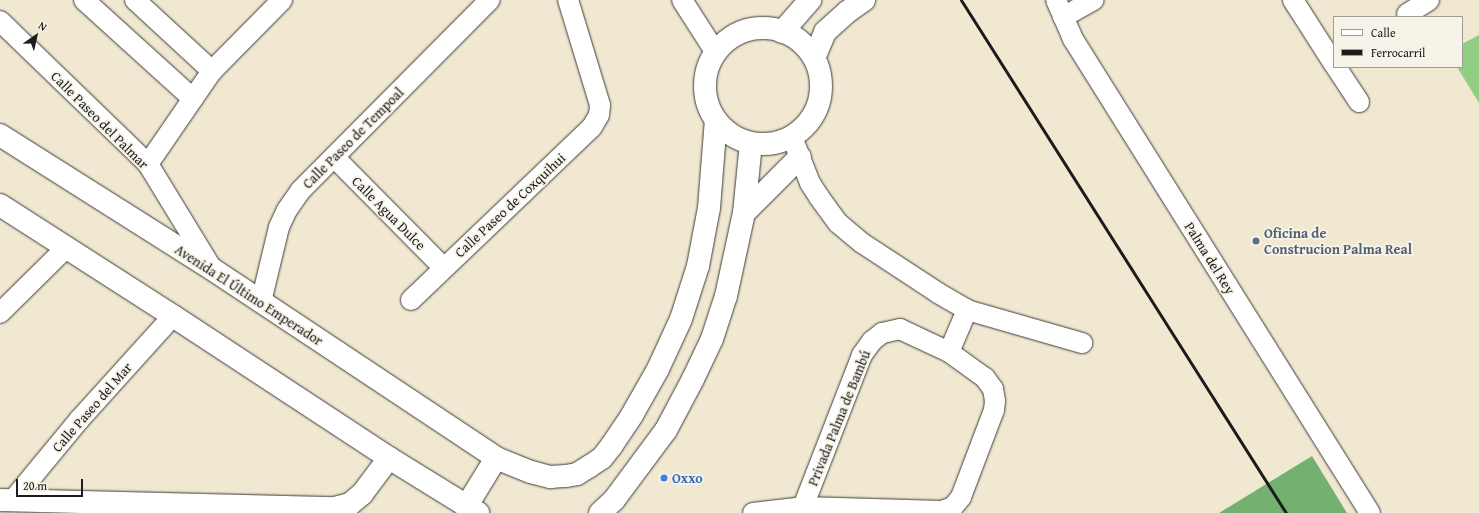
<!DOCTYPE html>
<meta charset="utf-8">
<style>
body{margin:0}
#map{position:relative;width:1479px;height:513px;overflow:hidden;background:#f1e8d1;font-family:"Gentium Book Plus",serif}
div>[style]{position:absolute}
[style*='--x']{left:calc(var(--x)*1px);top:calc(var(--y)*1px);width:calc(var(--w)*1px);rotate:calc(var(--a)*1deg)}
.green>*{inset:0;background:#91ce83}
.forest>*{inset:0;background:#74b171}
.roads{filter:drop-shadow(0 0 1px #3c3b37) drop-shadow(0 0 1px #3c3b37)}
.street>*{height:20px;margin:-10px;padding:0 10px;transform-origin:10px;border-radius:10px;background:#fff}
.secondary>*{height:22px;margin:-11px;padding:0 11px;transform-origin:11px;border-radius:11px;background:#fff}
.secondary>.ring{margin:-11px;padding:0;box-sizing:content-box;background:none;border:22px solid #fff;border-radius:50%}
.rail>*{height:3px;margin:-1.5px;padding:0 1.5px;transform-origin:1.5px;border-radius:1.5px;background:#1c1c1c}
.dots>*{width:11px;height:11px;translate:-50% -50%;box-sizing:border-box;border:2px solid #f7f3e8;border-radius:50%}
span{translate:-50% -50%;white-space:nowrap;text-align:center;line-height:1.15;-webkit-text-stroke:3.5px #f7f3e8;paint-order:stroke}
.street-label{font-size:14px;color:#1c1c1c}
.service-label{font-size:14px;color:#4e5e75;font-weight:700}
.left{translate:0 -50%;text-align:left}
.shop-label{font-size:14px;color:#366cbe;font-weight:700}
.legend{position:absolute;left:1333px;top:16px;width:130px;height:52px;box-sizing:border-box;background:#f7f3e8;border:1px solid #9f9d96;margin:0;padding:5px 7px;list-style:none;font-size:12px;color:#1c1c1c}
.legend li{display:flex;align-items:center;gap:8px;height:20px}
.legend b{width:20px;border:1px solid #9f9d96}
.north{position:absolute;left:16px;top:16px;width:40px;height:40px;-webkit-text-stroke:3px #f7f3e8;paint-order:stroke;rotate:34deg;font-size:11px;font-weight:700;line-height:16px;text-align:center;color:#1c1c1c}
.north::after{content:'';display:block;margin:auto;width:14px;height:18px;background:#1c1c1c;clip-path:polygon(50% 0,100% 100%,50% 72%,0 100%)}
.scale{position:absolute;left:16px;top:479px;width:67px;height:18px;box-sizing:border-box;border:2px solid #1c1c1c;border-top:0;padding-left:5px;font-size:12px;line-height:14px;white-space:nowrap;color:#1c1c1c;-webkit-text-stroke:3px #f7f3e8;paint-order:stroke}
</style>
<div id="map">
<div class="green">
<div style="clip-path:polygon(1479px 35px,1479px 103px,1457px 67px,1462px 67px,1462px 44px)"></div>
</div>
<div class="forest">
<div style="clip-path:polygon(1312px 456px,1347px 513px,1219px 513px)"></div>
</div>
<div class="roads">
<div class="street">
<div style="--x:84;--y:0;--w:147;--a:42.2"></div>
<div style="--x:135;--y:0;--w:105;--a:42.7"></div>
<div style="--x:682;--y:0;--w:63;--a:57.3"></div>
<div style="--x:1056;--y:0;--w:43;--a:66.4"></div>
<div style="--x:1073;--y:39;--w:559;--a:57.93"></div>
<div style="--x:1293;--y:0;--w:76;--a:57.4"></div>
<div style="--x:1407;--y:14;--w:26;--a:-32"></div>
<div style="--x:1063;--y:17;--w:35;--a:-29"></div>
<div style="--x:0;--y:21;--w:206;--a:44"></div>
<div style="--x:148;--y:164;--w:123;--a:58.6"></div>
<div style="--x:1336;--y:67;--w:42;--a:56.7"></div>
<div style="--x:792;--y:137;--w:49;--a:68.6"></div>
<div style="--x:810;--y:183;--w:17;--a:57"></div>
<div style="--x:819;--y:197;--w:32;--a:54"></div>
<div style="--x:838;--y:223;--w:31;--a:40"></div>
<div style="--x:862;--y:243;--w:91;--a:33.3"></div>
<div style="--x:938;--y:293;--w:34;--a:30"></div>
<div style="--x:967;--y:310;--w:120;--a:16"></div>
<div style="--x:334;--y:157;--w:156;--a:45.3"></div>
<div style="--x:148;--y:164;--w:113;--a:-55.5"></div>
<div style="--x:212;--y:71;--w:100;--a:-45.4"></div>
<div style="--x:411;--y:300;--w:250;--a:-43.7"></div>
<div style="--x:592;--y:127;--w:14;--a:-60"></div>
<div style="--x:599;--y:115;--w:10;--a:-84"></div>
<div style="--x:600;--y:105;--w:110;--a:-106.9"></div>
<div style="--x:261;--y:302;--w:77;--a:-76.5"></div>
<div style="--x:279;--y:227;--w:19;--a:-65"></div>
<div style="--x:287;--y:210;--w:24;--a:-55"></div>
<div style="--x:301;--y:190;--w:268;--a:-45.2"></div>
<div style="--x:0;--y:313;--w:94;--a:-44.6"></div>
<div style="--x:949;--y:352;--w:46;--a:-66.8"></div>
<div style="--x:13;--y:500;--w:104;--a:-50.5"></div>
<div style="--x:79;--y:420;--w:140;--a:-47.9"></div>
<div style="--x:753;--y:513;--w:50;--a:-6.8"></div>
<div style="--x:803;--y:507;--w:139;--a:1.6"></div>
<div style="--x:942;--y:511;--w:12;--a:-20"></div>
<div style="--x:953;--y:507;--w:13;--a:-51"></div>
<div style="--x:961;--y:497;--w:93;--a:-69.2"></div>
<div style="--x:994;--y:410;--w:9;--a:-84"></div>
<div style="--x:995;--y:401;--w:12;--a:-99"></div>
<div style="--x:993;--y:389;--w:14;--a:-126"></div>
<div style="--x:985;--y:378;--w:44;--a:-144.2"></div>
<div style="--x:949;--y:352;--w:54;--a:-154.9"></div>
<div style="--x:900;--y:329;--w:18;--a:167"></div>
<div style="--x:882;--y:333;--w:13;--a:141"></div>
<div style="--x:872;--y:341;--w:17;--a:126"></div>
<div style="--x:862;--y:355;--w:163;--a:111.2"></div>
</div>
<div class="secondary">
<div class="ring" style="left:705px;top:28px;width:94px;height:94px"></div>
<div style="--x:782;--y:32;--w:43;--a:-48.8"></div>
<div style="--x:815;--y:56;--w:26;--a:-67"></div>
<div style="--x:825;--y:32;--w:30;--a:-42"></div>
<div style="--x:847;--y:12;--w:21;--a:-35"></div>
<div style="--x:0;--y:135;--w:251;--a:32.3"></div>
<div style="--x:212;--y:269;--w:341;--a:33.6"></div>
<div style="--x:496;--y:458;--w:38;--a:22"></div>
<div style="--x:531;--y:472;--w:20;--a:15"></div>
<div style="--x:550;--y:477;--w:16;--a:-4"></div>
<div style="--x:566;--y:476;--w:11;--a:-10"></div>
<div style="--x:577;--y:474;--w:15;--a:-32"></div>
<div style="--x:590;--y:466;--w:14;--a:-34"></div>
<div style="--x:602;--y:458;--w:16;--a:-52"></div>
<div style="--x:612;--y:445;--w:36;--a:-56"></div>
<div style="--x:632;--y:415;--w:53;--a:-60.5"></div>
<div style="--x:658;--y:369;--w:55;--a:-65.3"></div>
<div style="--x:681;--y:319;--w:56;--a:-72.2"></div>
<div style="--x:698;--y:266;--w:59;--a:-79.3"></div>
<div style="--x:709;--y:208;--w:88;--a:-85.5"></div>
<div style="--x:0;--y:205;--w:206;--a:32.7"></div>
<div style="--x:173;--y:316;--w:258;--a:33.3"></div>
<div style="--x:389;--y:458;--w:105;--a:31.7"></div>
<div style="--x:744;--y:213;--w:79;--a:-45"></div>
<div style="--x:0;--y:500;--w:335;--a:1.4"></div>
<div style="--x:335;--y:508;--w:16;--a:-15"></div>
<div style="--x:350;--y:504;--w:16;--a:-40"></div>
<div style="--x:362;--y:494;--w:45;--a:-53.1"></div>
<div style="--x:466;--y:507;--w:57;--a:-58.5"></div>
<div style="--x:600;--y:513;--w:19;--a:-43"></div>
<div style="--x:614;--y:500;--w:87;--a:-53.4"></div>
<div style="--x:666;--y:430;--w:58;--a:-62.1"></div>
<div style="--x:693;--y:379;--w:44;--a:-64.6"></div>
<div style="--x:712;--y:339;--w:45;--a:-72"></div>
<div style="--x:726;--y:296;--w:85;--a:-77.8"></div>
<div style="--x:744;--y:213;--w:70;--a:-84.3"></div>
</div>
</div>
<div class="rail">
<div style="--x:961;--y:0;--w:607;--a:57.64"></div>
</div>
<div class="dots">
<div style="left:1256px;top:241px;background:#5c6f8a"></div>
<div style="left:664px;top:478px;background:#3f7fe0"></div>
</div>
<div class="street-label">
<span style="left:100px;top:120px;rotate:45deg">Calle Paseo del Palmar</span>
<span style="left:353px;top:138px;rotate:-45deg">Calle Paseo de Tempoal</span>
<span style="left:510px;top:205px;rotate:-43deg">Calle Paseo de Coxquihui</span>
<span style="left:389px;top:213px;rotate:45deg">Calle Agua Dulce</span>
<span style="left:1210px;top:258px;rotate:58deg">Palma del Rey</span>
<span style="left:249px;top:295px;rotate:33deg">Avenida El Último Emperador</span>
<span style="left:92px;top:407px;rotate:-49deg">Calle Paseo del Mar</span>
<span style="left:839px;top:418px;rotate:-68deg">Privada Palma de Bambú</span>
</div>
<div class="service-label">
<span class="left" style="left:1264px;top:241px">Oficina de<br>Construcion Palma Real</span>
</div>
<div class="shop-label">
<span class="left" style="left:672px;top:478px">Oxxo</span>
</div>
<ul class="legend">
<li><b style="height:5px;background:#fff"></b>Calle</li>
<li><b style="height:5px;background:#1c1c1c"></b>Ferrocarril</li>
</ul>
<div class="north">N</div>
<div class="scale">20 m</div>
</div>
